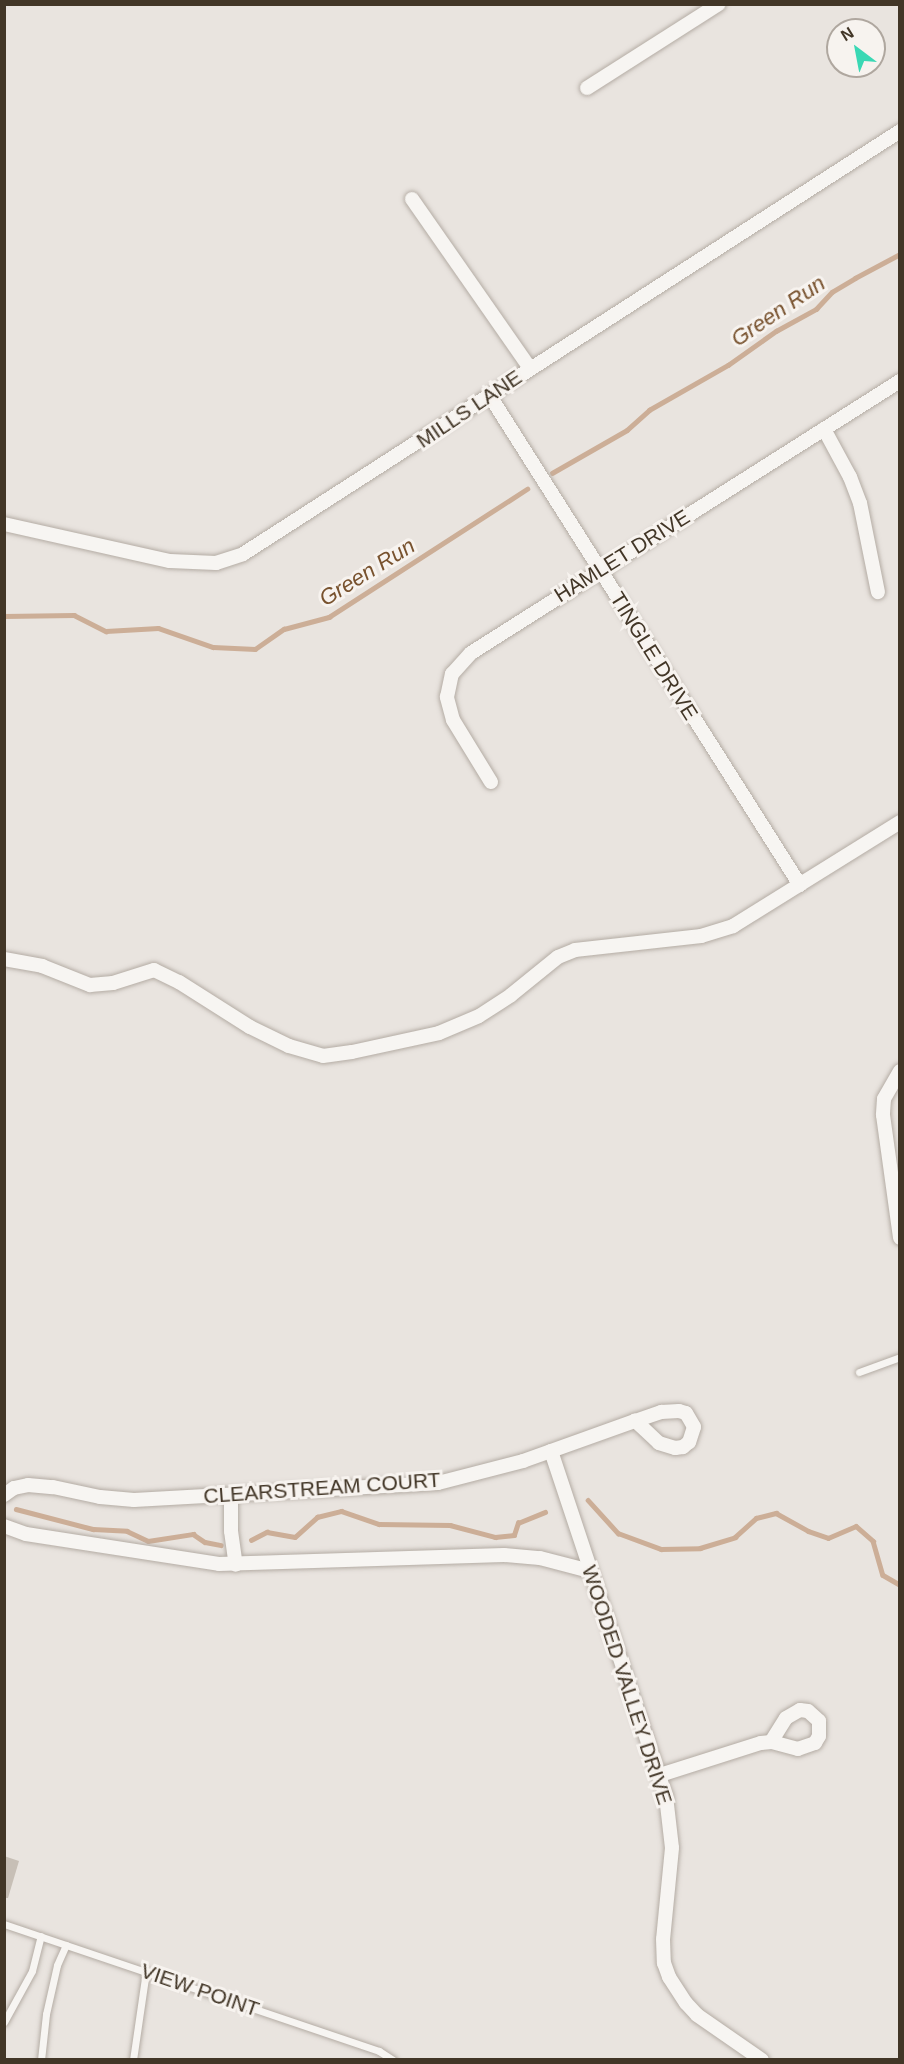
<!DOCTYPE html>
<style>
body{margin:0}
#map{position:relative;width:904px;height:2064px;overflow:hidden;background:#e9e4df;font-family:Arial,sans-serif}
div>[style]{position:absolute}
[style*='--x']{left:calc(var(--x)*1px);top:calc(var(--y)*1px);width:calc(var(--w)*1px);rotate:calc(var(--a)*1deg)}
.stream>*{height:4.5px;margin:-2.25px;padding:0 2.25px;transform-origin:2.25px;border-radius:2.25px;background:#ccae97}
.building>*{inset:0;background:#c7bfb6}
.roads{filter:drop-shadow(0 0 2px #b4aca4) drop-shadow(0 0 2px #b4aca4)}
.lane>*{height:7px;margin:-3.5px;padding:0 3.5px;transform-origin:3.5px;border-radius:3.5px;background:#f7f5f2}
.street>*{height:14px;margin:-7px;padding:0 7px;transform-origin:7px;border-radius:7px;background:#f7f5f2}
span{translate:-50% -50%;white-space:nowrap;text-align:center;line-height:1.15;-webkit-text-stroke:6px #f7f3ef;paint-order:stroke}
.street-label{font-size:21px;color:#423627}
.water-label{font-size:22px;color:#78522e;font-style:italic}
.frame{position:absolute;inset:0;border:6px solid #423627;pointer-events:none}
.north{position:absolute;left:826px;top:18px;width:60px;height:60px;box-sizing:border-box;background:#f7f3ef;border:2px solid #afa79f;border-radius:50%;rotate:328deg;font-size:16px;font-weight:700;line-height:24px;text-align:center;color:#423627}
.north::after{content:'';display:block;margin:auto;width:21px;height:27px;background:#3ad8b4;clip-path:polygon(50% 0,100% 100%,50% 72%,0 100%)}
</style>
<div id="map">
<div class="stream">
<div style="--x:552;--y:473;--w:86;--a:-29.8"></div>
<div style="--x:627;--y:430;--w:30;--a:-42"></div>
<div style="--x:649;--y:410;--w:91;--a:-29.7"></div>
<div style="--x:728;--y:365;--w:59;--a:-35.3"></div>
<div style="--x:776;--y:331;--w:46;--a:-28.8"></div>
<div style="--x:816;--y:309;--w:23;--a:-47"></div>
<div style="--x:832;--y:292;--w:27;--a:-31"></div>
<div style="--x:855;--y:278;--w:51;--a:-28.1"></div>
<div style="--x:4;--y:616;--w:70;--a:-0.8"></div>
<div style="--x:74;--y:615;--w:36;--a:27"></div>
<div style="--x:106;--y:631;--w:52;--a:-3.3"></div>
<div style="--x:158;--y:628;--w:58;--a:19.1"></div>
<div style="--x:213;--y:647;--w:42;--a:2.7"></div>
<div style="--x:255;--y:649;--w:35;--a:-35"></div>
<div style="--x:284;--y:629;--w:47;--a:-14.9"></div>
<div style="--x:329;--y:617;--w:236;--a:-32.9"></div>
<div style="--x:588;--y:1500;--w:45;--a:47.7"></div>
<div style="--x:618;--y:1533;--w:46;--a:20.4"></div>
<div style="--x:661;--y:1549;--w:39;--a:-1"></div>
<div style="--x:700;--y:1548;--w:37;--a:-17"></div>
<div style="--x:735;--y:1537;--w:28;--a:-42"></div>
<div style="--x:756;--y:1518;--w:21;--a:-14"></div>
<div style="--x:776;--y:1513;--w:37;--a:29"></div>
<div style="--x:808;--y:1531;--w:21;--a:19"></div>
<div style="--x:828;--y:1538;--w:30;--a:-23"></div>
<div style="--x:856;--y:1526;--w:23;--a:41"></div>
<div style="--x:873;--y:1541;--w:35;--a:74"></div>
<div style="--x:883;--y:1575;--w:20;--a:30"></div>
<div style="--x:16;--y:1509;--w:80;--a:14.6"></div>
<div style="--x:93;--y:1529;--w:34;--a:3"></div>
<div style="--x:127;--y:1531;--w:23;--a:25"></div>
<div style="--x:148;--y:1541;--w:46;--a:-8.8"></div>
<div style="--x:193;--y:1534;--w:14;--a:34"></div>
<div style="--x:205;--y:1542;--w:16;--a:11"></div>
<div style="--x:251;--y:1540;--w:18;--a:-27"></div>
<div style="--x:267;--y:1532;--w:28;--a:10"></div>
<div style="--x:295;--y:1537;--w:30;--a:-42"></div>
<div style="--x:317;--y:1517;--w:25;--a:-14"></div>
<div style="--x:341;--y:1511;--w:40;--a:18.9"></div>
<div style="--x:379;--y:1524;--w:71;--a:0.8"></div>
<div style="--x:450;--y:1525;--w:47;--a:14.9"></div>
<div style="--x:495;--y:1537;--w:19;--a:-6"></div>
<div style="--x:514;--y:1535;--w:13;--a:-72"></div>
<div style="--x:518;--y:1523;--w:29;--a:-22"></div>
</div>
<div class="building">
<div style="clip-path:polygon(4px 1856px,19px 1861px,8px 1898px,4px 1898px)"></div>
</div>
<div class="roads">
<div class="lane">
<div style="--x:859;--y:1372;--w:44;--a:-20.1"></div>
<div style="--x:4;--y:1924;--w:396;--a:18.7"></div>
<div style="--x:379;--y:2051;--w:17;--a:33"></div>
<div style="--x:4;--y:2022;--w:58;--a:-61.2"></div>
<div style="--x:32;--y:1971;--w:36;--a:-76"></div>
<div style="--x:41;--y:2060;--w:46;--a:-83.8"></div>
<div style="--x:46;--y:2014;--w:50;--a:-77.3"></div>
<div style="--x:57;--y:1965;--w:22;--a:-66"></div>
<div style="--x:133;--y:2060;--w:90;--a:-81.7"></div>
</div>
<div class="street">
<div style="--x:587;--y:88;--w:156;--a:-32.5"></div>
<div style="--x:412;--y:199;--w:206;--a:55.1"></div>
<div style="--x:490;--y:396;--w:579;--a:57.63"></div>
<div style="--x:824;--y:429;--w:55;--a:61.6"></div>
<div style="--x:850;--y:477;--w:28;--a:69"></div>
<div style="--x:860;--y:503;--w:91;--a:78.6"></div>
<div style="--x:4;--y:524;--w:170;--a:12.6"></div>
<div style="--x:170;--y:561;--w:46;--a:2.5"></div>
<div style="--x:216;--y:563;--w:28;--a:-18"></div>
<div style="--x:243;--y:554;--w:781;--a:-32.77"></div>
<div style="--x:491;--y:782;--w:73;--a:-121.5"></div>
<div style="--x:453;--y:720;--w:24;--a:-105"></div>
<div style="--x:447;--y:697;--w:24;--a:-78"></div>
<div style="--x:452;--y:674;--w:28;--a:-48"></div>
<div style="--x:471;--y:653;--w:508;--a:-32.38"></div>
<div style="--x:4;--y:959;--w:39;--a:10"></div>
<div style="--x:42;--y:966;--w:52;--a:21.6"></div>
<div style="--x:90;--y:985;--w:23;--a:-5"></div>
<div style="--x:113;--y:983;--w:43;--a:-17.6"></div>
<div style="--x:154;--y:970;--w:28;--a:26"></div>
<div style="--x:179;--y:982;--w:84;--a:32.4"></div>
<div style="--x:250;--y:1027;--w:43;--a:26"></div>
<div style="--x:289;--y:1046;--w:35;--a:16"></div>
<div style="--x:323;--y:1056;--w:29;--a:-8"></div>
<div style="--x:352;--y:1052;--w:89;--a:-12.3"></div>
<div style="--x:439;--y:1033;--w:43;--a:-23"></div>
<div style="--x:479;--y:1016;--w:38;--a:-33"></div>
<div style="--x:511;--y:995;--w:60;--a:-39"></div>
<div style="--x:558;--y:957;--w:18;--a:-22"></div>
<div style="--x:575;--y:950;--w:127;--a:-6.3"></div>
<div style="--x:701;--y:936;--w:34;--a:-17"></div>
<div style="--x:733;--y:926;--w:197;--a:-31.9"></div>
<div style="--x:900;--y:1071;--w:32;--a:120"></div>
<div style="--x:884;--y:1099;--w:16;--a:94"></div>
<div style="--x:883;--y:1115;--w:124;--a:82.1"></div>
<div style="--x:679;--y:1411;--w:7;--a:16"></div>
<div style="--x:686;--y:1413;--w:16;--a:60"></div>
<div style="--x:694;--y:1427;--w:16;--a:108"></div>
<div style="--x:689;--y:1442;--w:8;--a:140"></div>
<div style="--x:683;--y:1447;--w:8;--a:173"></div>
<div style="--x:675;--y:1448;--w:17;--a:-163"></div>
<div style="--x:659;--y:1443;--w:33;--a:-137"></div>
<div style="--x:635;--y:1421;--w:28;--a:-19"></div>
<div style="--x:661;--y:1412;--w:18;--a:-3"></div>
<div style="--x:551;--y:1451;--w:364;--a:71.6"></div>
<div style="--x:666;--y:1796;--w:52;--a:83.4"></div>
<div style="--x:672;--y:1848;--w:91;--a:95.6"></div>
<div style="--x:663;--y:1939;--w:24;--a:88"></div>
<div style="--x:664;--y:1963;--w:15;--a:70"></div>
<div style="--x:669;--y:1977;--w:31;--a:57"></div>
<div style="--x:686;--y:2003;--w:16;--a:47"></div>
<div style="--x:697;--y:2015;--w:79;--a:34.7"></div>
<div style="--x:4;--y:1495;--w:12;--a:-35"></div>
<div style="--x:14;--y:1488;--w:14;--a:-12"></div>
<div style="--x:28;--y:1485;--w:25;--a:5"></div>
<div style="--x:53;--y:1487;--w:48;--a:12"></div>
<div style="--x:100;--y:1497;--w:34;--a:5"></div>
<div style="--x:134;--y:1500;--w:304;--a:-3.2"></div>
<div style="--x:438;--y:1483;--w:88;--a:-14.5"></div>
<div style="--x:523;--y:1461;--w:119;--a:-19.7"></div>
<div style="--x:231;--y:1495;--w:36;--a:90"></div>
<div style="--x:231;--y:1531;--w:34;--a:82"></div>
<div style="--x:4;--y:1526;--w:23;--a:20"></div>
<div style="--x:26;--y:1534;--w:195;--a:8.8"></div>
<div style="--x:219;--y:1564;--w:285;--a:-1.8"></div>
<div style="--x:504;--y:1555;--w:36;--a:5"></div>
<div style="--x:540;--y:1558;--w:52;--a:14.6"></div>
<div style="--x:800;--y:1710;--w:8;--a:7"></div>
<div style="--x:808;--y:1711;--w:15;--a:42"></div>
<div style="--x:819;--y:1721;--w:15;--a:90"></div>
<div style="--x:819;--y:1736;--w:8;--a:120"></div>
<div style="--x:815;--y:1743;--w:18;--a:161"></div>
<div style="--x:798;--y:1749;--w:28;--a:-165"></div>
<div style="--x:771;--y:1742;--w:28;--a:-58"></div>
<div style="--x:786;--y:1718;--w:16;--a:-30"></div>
<div style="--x:660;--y:1775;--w:106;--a:-17.6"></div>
<div style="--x:761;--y:1743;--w:10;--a:-6"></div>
</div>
</div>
<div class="street-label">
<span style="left:469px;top:409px;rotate:-34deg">MILLS LANE</span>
<span style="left:622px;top:556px;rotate:-32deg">HAMLET DRIVE</span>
<span style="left:654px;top:656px;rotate:58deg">TINGLE DRIVE</span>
<span style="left:322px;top:1488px;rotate:-4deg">CLEARSTREAM COURT</span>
<span style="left:627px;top:1685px;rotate:72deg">WOODED VALLEY DRIVE</span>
<span style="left:200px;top:1990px;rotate:19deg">VIEW POINT</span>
</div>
<div class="water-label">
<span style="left:778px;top:311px;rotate:-34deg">Green Run</span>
<span style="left:367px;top:572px;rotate:-32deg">Green Run</span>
</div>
<div class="frame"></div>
<div class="north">N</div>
</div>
